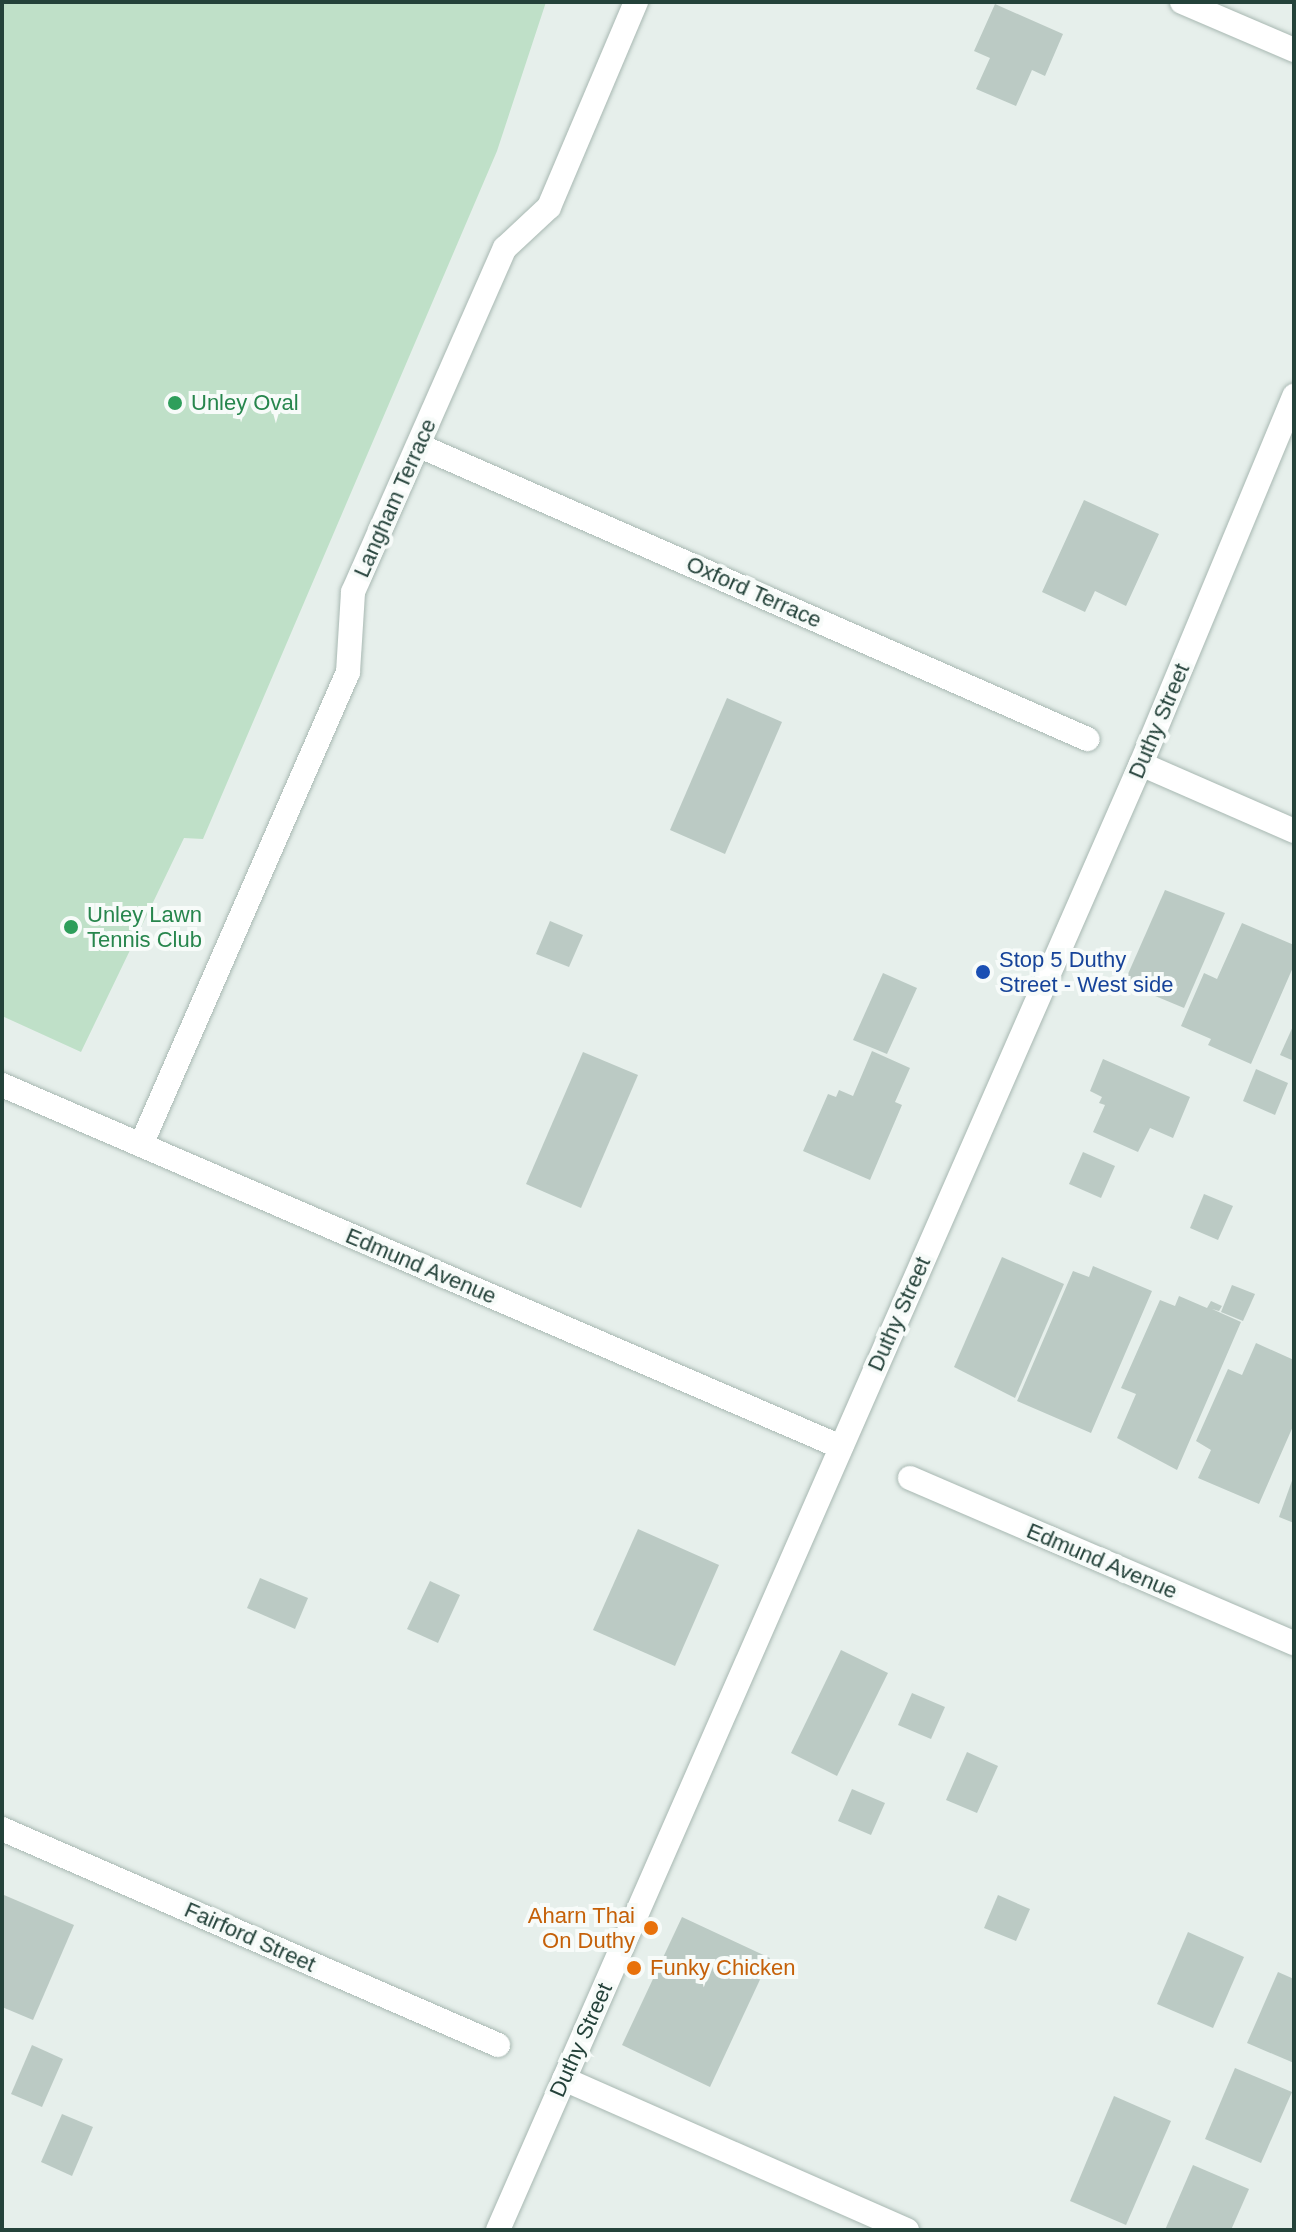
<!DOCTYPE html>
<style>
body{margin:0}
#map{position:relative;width:1296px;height:2232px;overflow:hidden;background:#e6efeb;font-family:Helvetica,sans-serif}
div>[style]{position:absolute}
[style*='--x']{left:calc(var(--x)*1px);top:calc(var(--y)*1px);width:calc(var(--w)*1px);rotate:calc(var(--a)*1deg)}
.green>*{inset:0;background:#bfe0c8}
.building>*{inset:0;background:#bbcac4}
.roads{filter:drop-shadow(0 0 2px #a8b8b2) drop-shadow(0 0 2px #a8b8b2)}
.street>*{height:24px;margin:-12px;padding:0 12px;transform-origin:12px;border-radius:12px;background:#fff}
.secondary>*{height:24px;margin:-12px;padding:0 12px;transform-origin:12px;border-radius:12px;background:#fff}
.dots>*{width:22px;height:22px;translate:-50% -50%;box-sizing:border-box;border:4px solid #f7fbf9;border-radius:50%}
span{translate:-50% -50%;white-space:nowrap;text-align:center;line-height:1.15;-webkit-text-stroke:8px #f7fbf9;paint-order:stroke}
.leisure-label{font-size:22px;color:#27864d}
.left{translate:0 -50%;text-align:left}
.street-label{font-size:22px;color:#24423a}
.transit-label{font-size:22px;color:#164399}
.food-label{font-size:22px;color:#c56008}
.right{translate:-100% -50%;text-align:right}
.frame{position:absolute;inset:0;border:4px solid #24423a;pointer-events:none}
</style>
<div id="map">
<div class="green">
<div style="clip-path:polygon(2px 2px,546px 2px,497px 151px,203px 839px,184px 838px,81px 1052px,2px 1016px)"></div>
</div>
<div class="building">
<div style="clip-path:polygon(995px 4px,1063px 34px,1045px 76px,1032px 70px,1016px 106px,976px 89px,990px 58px,974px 51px)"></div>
<div style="clip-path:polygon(1084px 500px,1159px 534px,1126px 606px,1095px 591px,1085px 612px,1042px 592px)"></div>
<div style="clip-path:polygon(727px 698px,782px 722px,725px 854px,670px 830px)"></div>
<div style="clip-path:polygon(1165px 890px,1225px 913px,1184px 1008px,1124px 983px)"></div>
<div style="clip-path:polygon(550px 921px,583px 935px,569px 967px,536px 954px)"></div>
<div style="clip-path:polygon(1242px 923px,1294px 945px,1294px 965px,1251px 1064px,1208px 1045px,1211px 1039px,1181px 1026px,1204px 973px,1217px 979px)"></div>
<div style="clip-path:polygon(883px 973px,917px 988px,887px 1054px,853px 1040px)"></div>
<div style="clip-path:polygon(1294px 1024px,1294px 1061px,1280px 1055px)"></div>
<div style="clip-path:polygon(872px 1051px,910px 1068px,895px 1102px,902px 1105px,870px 1180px,803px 1151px,828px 1094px,836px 1097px,839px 1090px,853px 1096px)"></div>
<div style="clip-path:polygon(583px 1052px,638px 1075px,581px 1208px,526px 1184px)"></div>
<div style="clip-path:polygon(1103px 1059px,1190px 1097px,1173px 1138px,1150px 1128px,1138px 1152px,1093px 1132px,1105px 1105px,1099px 1103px,1102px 1097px,1090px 1091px)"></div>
<div style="clip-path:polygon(1256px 1069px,1288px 1083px,1275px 1115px,1243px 1101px)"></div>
<div style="clip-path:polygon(1083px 1152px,1115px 1166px,1101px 1198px,1069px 1184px)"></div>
<div style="clip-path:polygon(1204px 1194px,1233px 1206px,1218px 1240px,1190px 1228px)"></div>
<div style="clip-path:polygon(1002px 1257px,1064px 1284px,1015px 1398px,954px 1367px)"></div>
<div style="clip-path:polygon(1093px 1266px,1152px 1291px,1091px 1433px,1017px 1401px,1073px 1271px,1089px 1277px)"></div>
<div style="clip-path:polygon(1232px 1285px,1255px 1294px,1243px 1321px,1221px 1312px)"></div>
<div style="clip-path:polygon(1179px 1296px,1207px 1308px,1211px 1301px,1222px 1306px,1219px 1311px,1212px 1309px,1241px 1322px,1177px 1470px,1117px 1438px,1136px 1394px,1121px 1388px,1160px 1300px,1175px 1306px)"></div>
<div style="clip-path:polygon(1256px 1343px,1294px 1360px,1294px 1424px,1259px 1504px,1198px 1478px,1211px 1450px,1196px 1441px,1228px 1369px,1242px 1375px)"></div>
<div style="clip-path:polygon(1294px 1475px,1294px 1523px,1279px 1517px)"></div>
<div style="clip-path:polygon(638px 1529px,719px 1565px,675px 1666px,593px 1630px)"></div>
<div style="clip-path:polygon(260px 1578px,308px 1598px,295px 1629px,247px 1608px)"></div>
<div style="clip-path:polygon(430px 1581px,460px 1595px,438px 1643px,407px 1629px)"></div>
<div style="clip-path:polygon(841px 1650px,888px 1673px,837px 1776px,791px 1753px)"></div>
<div style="clip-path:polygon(912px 1693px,945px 1707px,931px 1739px,898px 1725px)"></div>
<div style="clip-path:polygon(967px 1752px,998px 1766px,977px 1813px,946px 1800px)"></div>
<div style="clip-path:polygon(852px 1789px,885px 1803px,871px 1835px,838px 1821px)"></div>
<div style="clip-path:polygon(4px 1895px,74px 1925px,33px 2020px,2px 2007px)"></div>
<div style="clip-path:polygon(998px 1895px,1030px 1909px,1016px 1941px,984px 1928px)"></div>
<div style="clip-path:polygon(682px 1917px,770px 1958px,710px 2087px,622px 2045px)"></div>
<div style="clip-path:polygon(1188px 1932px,1244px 1957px,1213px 2028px,1157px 2004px)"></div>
<div style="clip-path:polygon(1278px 1972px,1294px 1979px,1294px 2063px,1247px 2043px)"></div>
<div style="clip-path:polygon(32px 2045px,63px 2059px,42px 2107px,11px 2094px)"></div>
<div style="clip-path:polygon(1235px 2068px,1292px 2092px,1261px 2163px,1205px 2139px)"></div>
<div style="clip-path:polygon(1114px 2096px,1171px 2121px,1126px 2225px,1070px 2201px)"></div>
<div style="clip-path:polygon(62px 2114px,93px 2127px,72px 2176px,41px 2162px)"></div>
<div style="clip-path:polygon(1193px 2165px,1249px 2189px,1231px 2230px,1165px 2230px)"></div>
</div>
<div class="roads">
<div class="street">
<div style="--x:1182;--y:2;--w:122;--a:23.2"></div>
<div style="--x:420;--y:446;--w:729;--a:23.71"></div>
<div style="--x:1141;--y:764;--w:167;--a:23.6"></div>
<div style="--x:2;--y:1085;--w:914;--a:23.34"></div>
<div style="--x:141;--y:1145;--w:516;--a:-66.36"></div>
<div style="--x:348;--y:672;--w:80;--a:-86.4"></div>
<div style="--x:353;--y:592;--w:376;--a:-66.2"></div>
<div style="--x:505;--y:248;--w:60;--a:-43"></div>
<div style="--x:549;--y:207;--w:223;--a:-67"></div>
<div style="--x:910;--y:1478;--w:418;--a:23.3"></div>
<div style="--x:2;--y:1829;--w:541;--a:23.53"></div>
<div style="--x:564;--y:2079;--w:375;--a:23.8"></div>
</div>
<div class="secondary">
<div style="--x:498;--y:2230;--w:1601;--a:-66.32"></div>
<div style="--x:1141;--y:764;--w:399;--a:-67.4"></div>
</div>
</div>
<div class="dots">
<div style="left:175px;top:403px;background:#2e9e5b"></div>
<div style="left:71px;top:927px;background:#2e9e5b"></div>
<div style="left:983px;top:972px;background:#1a4fb4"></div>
<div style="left:651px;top:1928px;background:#e8710a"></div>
<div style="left:634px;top:1968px;background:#e8710a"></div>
</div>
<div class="leisure-label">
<span class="left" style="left:191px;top:403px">Unley Oval</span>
<span class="left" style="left:87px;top:927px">Unley Lawn<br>Tennis Club</span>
</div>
<div class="street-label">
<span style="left:395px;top:498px;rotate:-66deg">Langham Terrace</span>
<span style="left:754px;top:592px;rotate:24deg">Oxford Terrace</span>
<span style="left:1159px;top:721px;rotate:-67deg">Duthy Street</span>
<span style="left:421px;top:1266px;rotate:23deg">Edmund Avenue</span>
<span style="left:899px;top:1314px;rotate:-66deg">Duthy Street</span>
<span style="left:1102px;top:1561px;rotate:23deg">Edmund Avenue</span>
<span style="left:250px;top:1937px;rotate:24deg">Fairford Street</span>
<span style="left:581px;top:2040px;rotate:-66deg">Duthy Street</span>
</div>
<div class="transit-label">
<span class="left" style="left:999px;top:972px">Stop 5 Duthy<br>Street - West side</span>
</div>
<div class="food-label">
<span class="right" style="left:635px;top:1928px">Aharn Thai<br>On Duthy</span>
<span class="left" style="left:650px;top:1968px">Funky Chicken</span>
</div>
<div class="frame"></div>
</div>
